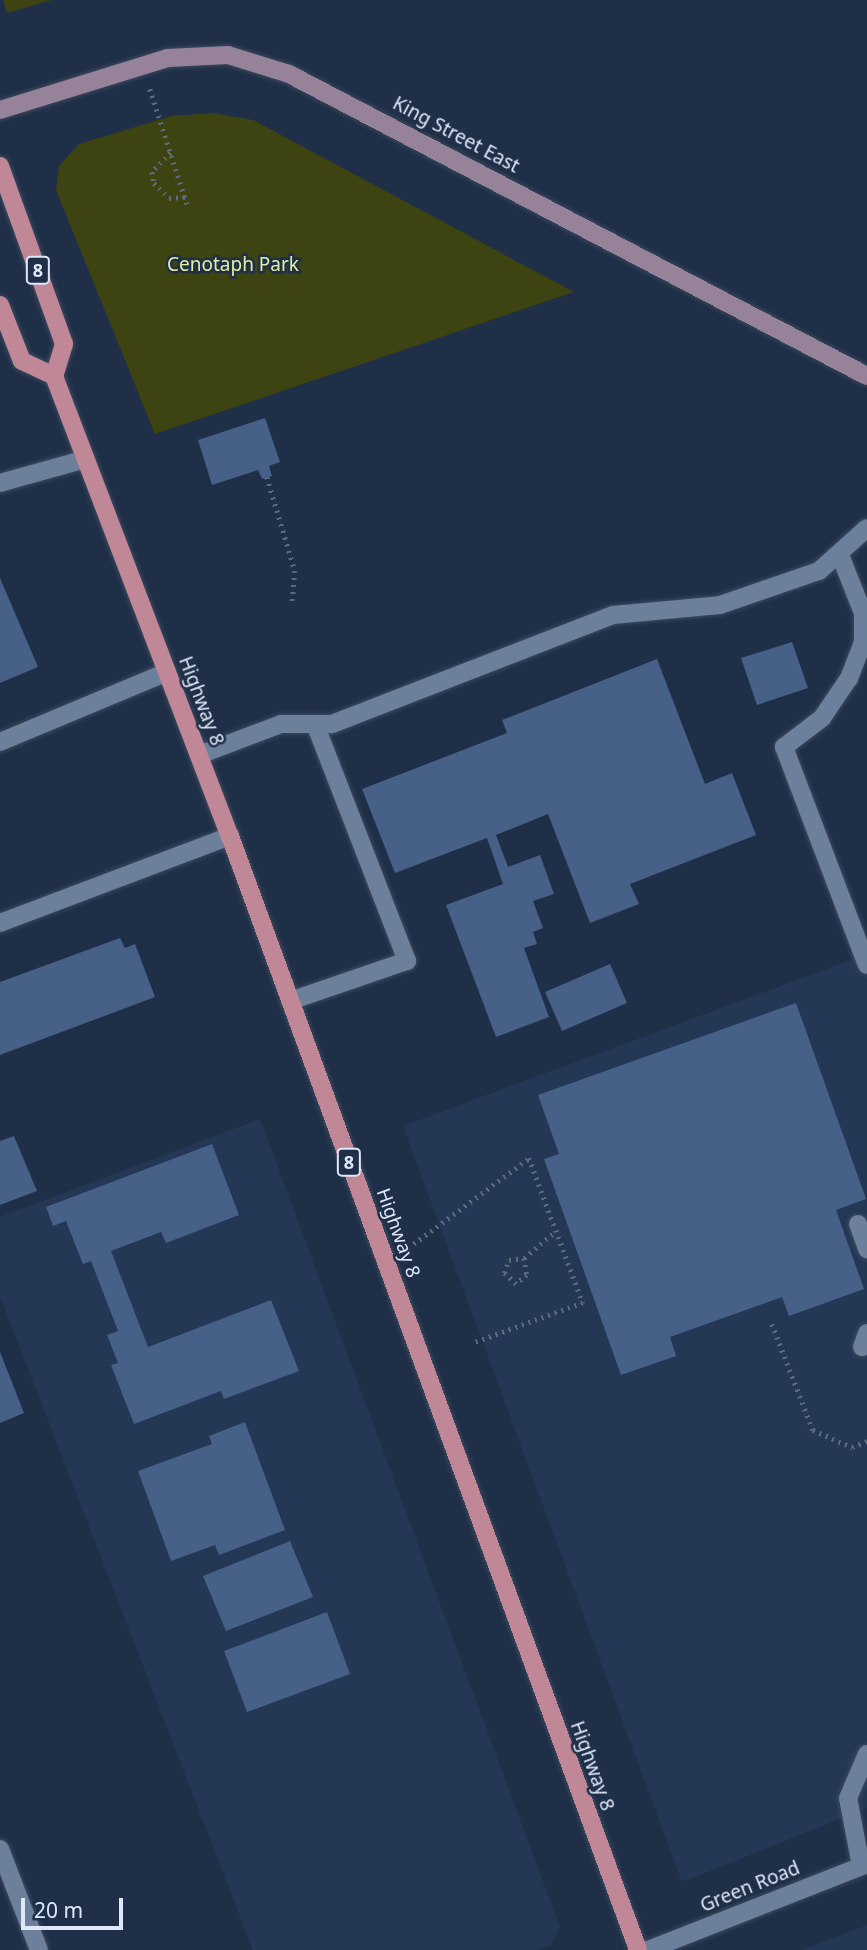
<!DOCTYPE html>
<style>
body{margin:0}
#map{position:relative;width:867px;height:1950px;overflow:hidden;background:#1f2f48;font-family:"Noto Sans",sans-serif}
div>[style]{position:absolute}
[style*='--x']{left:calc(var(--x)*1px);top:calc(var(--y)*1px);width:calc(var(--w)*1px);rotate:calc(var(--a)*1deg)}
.built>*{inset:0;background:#243856}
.green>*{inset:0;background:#3d4412}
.building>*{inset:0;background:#466088}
.path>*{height:4.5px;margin-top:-2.25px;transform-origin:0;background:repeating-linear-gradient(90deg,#5c6a80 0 2px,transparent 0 7px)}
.roads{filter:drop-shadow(0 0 2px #3b495e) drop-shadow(0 0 2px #3b495e)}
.service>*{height:18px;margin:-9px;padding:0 9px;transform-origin:9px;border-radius:9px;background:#6c7f9b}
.minor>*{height:18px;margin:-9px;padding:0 9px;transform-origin:9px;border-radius:9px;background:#6c7f9b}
.tertiary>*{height:18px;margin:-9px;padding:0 9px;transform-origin:9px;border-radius:9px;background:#6c7f9b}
.secondary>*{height:18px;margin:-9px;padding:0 9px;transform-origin:9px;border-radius:9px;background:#968399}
.primary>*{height:18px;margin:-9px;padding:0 9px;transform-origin:9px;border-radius:9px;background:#c08797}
span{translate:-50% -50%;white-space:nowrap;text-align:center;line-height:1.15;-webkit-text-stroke:5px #1f2f48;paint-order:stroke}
.shield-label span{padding:2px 5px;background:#1f2f48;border:2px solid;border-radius:5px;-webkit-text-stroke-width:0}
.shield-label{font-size:18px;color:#dee8f8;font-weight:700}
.street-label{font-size:19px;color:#dee8f8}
.park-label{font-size:19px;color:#e0ee9f}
.scale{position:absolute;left:21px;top:1898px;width:102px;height:32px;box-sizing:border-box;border:4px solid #dee8f8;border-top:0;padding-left:9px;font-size:21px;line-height:24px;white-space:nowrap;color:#dee8f8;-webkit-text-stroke:5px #1f2f48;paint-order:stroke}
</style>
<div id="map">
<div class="built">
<div style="clip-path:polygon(867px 954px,867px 1808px,682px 1882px,403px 1126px)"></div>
<div style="clip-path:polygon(260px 1119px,560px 1927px,551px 1945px,537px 1950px,253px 1950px,0 1296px,0 1217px)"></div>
<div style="clip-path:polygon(867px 1925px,867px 1950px,802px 1950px)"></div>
</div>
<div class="green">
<div style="clip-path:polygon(3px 0,52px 0,7px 13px)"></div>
<div style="clip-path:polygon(212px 113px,253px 120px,574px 292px,155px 434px,56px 190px,59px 166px,79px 144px,172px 116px)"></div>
</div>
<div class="building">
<div style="clip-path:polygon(265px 418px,280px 462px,269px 466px,272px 476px,262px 479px,258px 470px,212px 485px,198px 440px)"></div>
<div style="clip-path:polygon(0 578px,38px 667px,0 683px)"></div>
<div style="clip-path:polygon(792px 642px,808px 688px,757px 705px,741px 658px)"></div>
<div style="clip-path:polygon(657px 659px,705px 784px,732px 773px,756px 835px,630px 884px,639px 904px,590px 923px,548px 814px,496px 835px,508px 867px,540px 855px,554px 894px,533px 901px,543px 928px,533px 932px,537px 944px,524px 948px,549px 1017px,496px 1037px,446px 905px,503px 884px,487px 838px,395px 873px,362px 789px,507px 733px,502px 720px)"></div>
<div style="clip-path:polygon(120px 938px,125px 948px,135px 944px,155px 997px,0 1055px,0 982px)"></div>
<div style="clip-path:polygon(610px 964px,627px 1003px,562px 1031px,545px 992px)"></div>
<div style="clip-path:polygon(796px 1003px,866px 1199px,836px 1210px,864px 1289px,789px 1316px,782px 1297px,670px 1337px,676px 1356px,621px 1375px,544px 1159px,559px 1154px,538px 1095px)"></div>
<div style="clip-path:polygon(14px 1136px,37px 1191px,0 1205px,0 1141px)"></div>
<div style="clip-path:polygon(212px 1144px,239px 1215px,166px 1243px,161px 1232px,111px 1251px,148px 1347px,271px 1300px,299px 1371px,224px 1399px,221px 1391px,134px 1424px,111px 1365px,118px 1363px,107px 1335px,118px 1331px,91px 1261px,83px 1264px,66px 1221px,53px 1226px,46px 1207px)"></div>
<div style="clip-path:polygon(0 1352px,24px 1413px,0 1423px)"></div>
<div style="clip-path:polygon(245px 1422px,285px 1530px,219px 1555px,215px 1545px,171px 1561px,138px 1471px,212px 1444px,209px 1436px)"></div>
<div style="clip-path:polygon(290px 1541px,313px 1597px,226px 1631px,203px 1576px)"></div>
<div style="clip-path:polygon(327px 1612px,350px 1674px,247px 1712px,224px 1651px)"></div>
</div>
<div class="path">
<div style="--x:150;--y:89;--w:121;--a:72.2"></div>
<div style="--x:171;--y:153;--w:27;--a:135"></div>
<div style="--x:152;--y:172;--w:11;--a:80"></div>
<div style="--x:154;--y:183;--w:21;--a:45"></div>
<div style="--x:169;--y:198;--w:16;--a:-4"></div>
<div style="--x:267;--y:477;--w:98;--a:73.4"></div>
<div style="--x:295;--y:571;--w:33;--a:95"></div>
<div style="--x:408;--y:1248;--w:151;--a:-36.6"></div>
<div style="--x:529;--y:1158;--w:155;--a:69.6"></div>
<div style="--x:583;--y:1303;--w:117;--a:160"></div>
<div style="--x:524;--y:1258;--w:17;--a:80"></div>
<div style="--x:527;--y:1275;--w:14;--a:141"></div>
<div style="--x:516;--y:1284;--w:16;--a:-137"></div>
<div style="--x:504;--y:1273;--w:14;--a:-69"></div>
<div style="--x:509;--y:1260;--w:15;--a:-8"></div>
<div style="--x:524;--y:1258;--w:42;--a:-40.2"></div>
<div style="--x:772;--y:1324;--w:114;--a:68.9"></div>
<div style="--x:813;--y:1430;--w:43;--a:23.6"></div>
<div style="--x:852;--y:1447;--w:16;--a:-22"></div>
</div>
<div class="roads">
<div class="service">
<div style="--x:0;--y:483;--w:89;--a:-15.6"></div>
<div style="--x:840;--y:555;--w:62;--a:68.4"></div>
<div style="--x:863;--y:613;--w:29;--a:90"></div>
<div style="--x:863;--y:642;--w:39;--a:111"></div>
<div style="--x:849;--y:678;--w:48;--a:124"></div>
<div style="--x:822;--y:718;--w:48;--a:142.7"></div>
<div style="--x:784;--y:747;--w:233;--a:69.2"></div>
<div style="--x:0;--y:742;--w:181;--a:-22.7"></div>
<div style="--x:199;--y:755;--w:88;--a:-20.7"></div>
<div style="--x:281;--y:724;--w:51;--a:0"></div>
<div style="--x:332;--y:724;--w:301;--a:-21.2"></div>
<div style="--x:613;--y:615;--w:107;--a:-5.3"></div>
<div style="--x:720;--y:605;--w:105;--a:-19"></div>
<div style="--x:819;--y:571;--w:64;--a:-41.9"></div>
<div style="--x:0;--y:923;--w:246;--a:-20.7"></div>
<div style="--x:290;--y:1001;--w:124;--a:-18.9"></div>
<div style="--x:407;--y:961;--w:254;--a:-111.2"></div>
<div style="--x:858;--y:1224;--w:27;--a:70"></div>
<div style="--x:862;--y:1347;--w:15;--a:-70"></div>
<div style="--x:861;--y:1866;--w:69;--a:-100.8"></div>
<div style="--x:848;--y:1798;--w:48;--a:-66.6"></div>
</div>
<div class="minor">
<div style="--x:0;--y:1849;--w:108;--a:68.9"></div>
</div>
<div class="tertiary">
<div style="--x:648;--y:1950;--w:235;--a:-21.4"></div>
</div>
<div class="secondary">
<div style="--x:0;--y:110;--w:176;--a:-17.2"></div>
<div style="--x:168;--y:58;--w:60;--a:-2.9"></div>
<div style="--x:228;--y:55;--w:64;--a:17.3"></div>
<div style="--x:289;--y:74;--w:652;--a:27.59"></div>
</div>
<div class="primary">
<div style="--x:0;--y:166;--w:189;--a:70.2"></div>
<div style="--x:64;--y:344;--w:34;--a:107"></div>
<div style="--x:54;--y:376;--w:493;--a:69.1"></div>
<div style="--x:230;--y:836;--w:1186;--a:69.88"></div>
<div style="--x:0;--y:305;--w:60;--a:68.6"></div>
<div style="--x:22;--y:361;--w:35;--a:25"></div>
</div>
</div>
<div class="shield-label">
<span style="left:38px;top:270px">8</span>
<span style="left:349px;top:1162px">8</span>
</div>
<div class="street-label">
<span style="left:456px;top:135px;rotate:28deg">King Street East</span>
<span style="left:201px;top:701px;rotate:69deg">Highway 8</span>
<span style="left:398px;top:1233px;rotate:70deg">Highway 8</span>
<span style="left:592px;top:1766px;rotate:70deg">Highway 8</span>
<span style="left:750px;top:1887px;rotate:-22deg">Green Road</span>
</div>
<div class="park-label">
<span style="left:233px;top:265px">Cenotaph Park</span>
</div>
<div class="scale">20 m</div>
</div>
